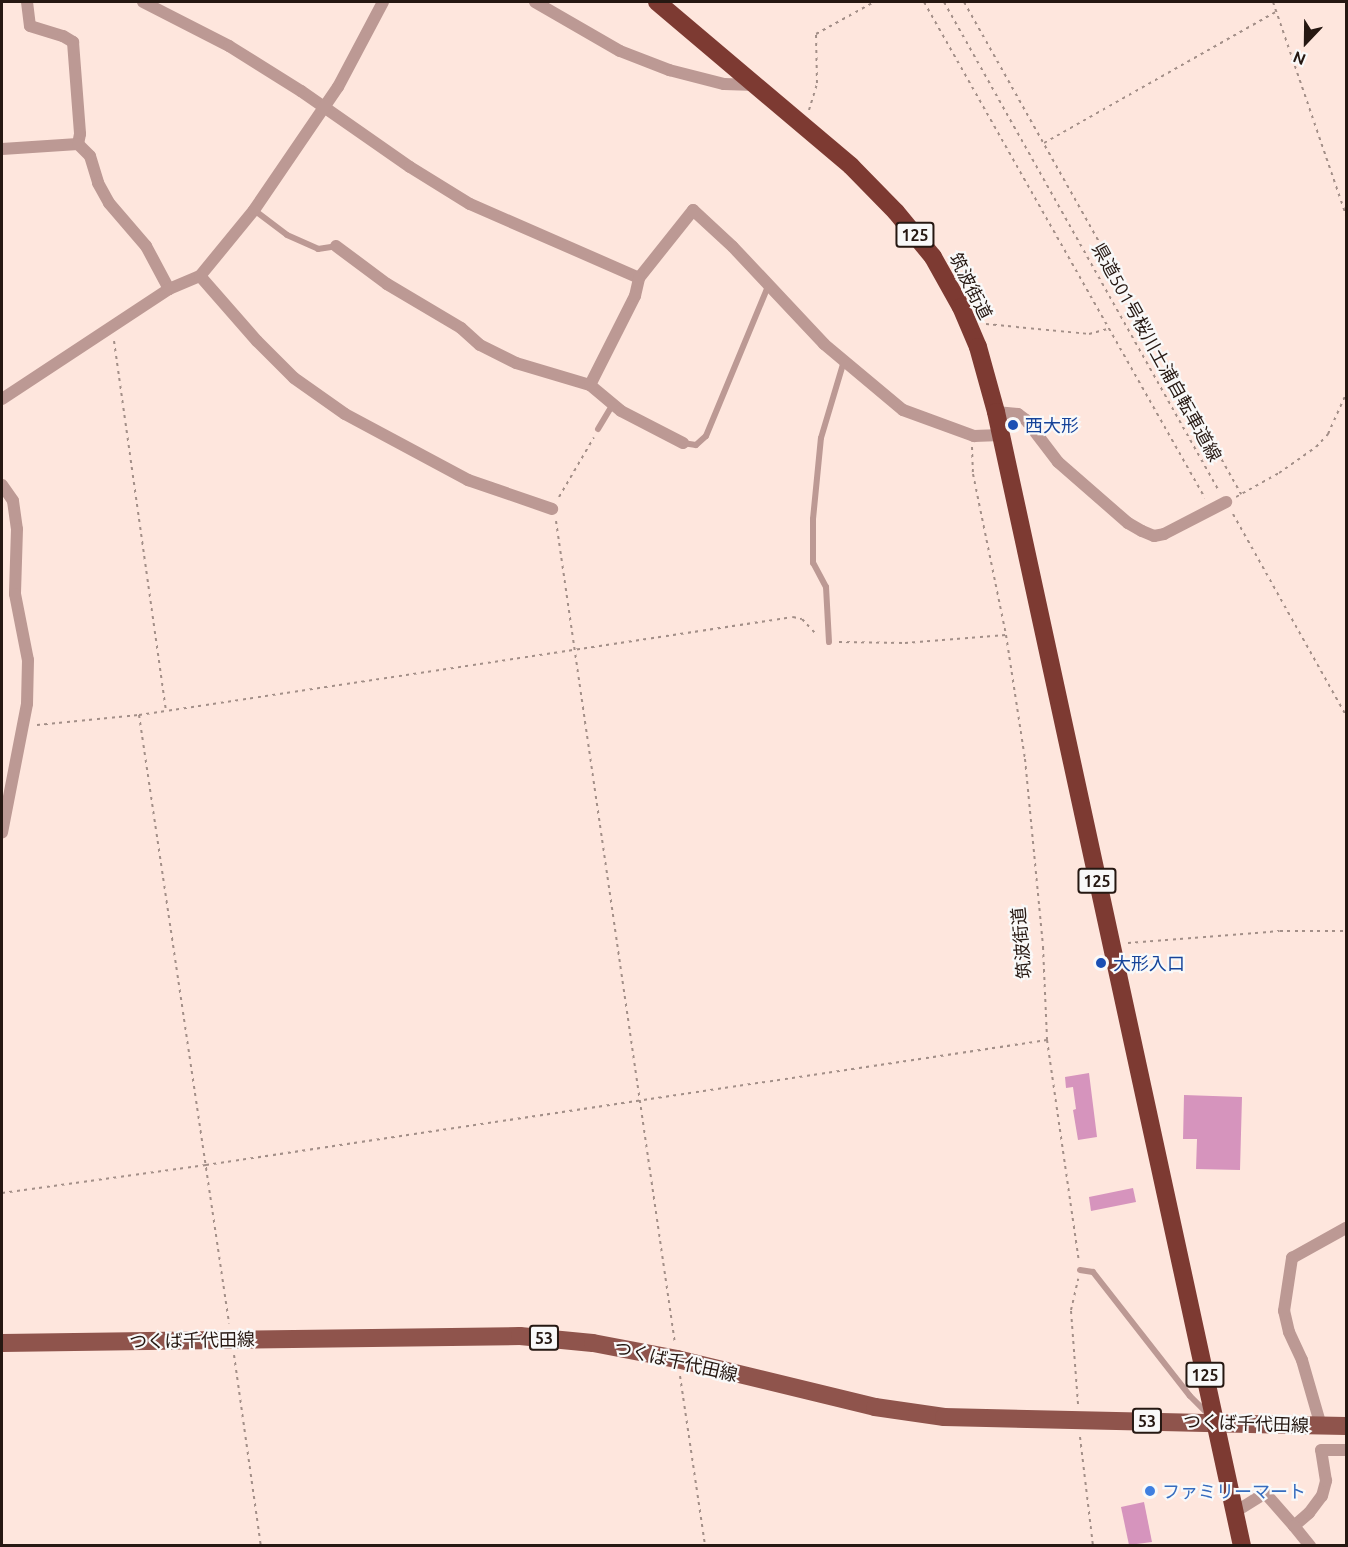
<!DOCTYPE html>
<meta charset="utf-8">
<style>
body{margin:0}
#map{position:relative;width:1348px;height:1547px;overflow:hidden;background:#fee6dd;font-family:Ubuntu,"Noto Sans JP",sans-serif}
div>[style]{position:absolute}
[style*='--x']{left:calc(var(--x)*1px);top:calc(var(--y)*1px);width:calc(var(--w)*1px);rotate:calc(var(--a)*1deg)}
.building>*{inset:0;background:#d694bd}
.path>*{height:2px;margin-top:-1px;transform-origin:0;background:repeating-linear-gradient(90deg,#a38f88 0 3px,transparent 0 7.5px)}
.lane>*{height:6px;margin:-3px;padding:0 3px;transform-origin:3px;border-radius:3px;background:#bc9994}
.street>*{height:12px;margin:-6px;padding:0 6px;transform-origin:6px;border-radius:6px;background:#bc9994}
.primary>*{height:18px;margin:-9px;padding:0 9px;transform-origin:9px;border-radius:9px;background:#8f544c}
.highway>*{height:18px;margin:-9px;padding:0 9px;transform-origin:9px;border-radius:9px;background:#7d3a32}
.dots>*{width:16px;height:16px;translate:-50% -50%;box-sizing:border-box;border:3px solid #f9f9f9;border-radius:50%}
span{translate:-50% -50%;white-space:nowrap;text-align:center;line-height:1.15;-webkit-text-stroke:4.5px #f9f9f9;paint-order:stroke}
.shield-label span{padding:2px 4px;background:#f9f9f9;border:2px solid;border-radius:4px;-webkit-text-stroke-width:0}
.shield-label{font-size:16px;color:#261812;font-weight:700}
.street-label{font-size:18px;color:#261812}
.transit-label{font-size:18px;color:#164399}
.left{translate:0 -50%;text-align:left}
.shop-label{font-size:18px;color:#366cbe}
.frame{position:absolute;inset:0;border:3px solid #261812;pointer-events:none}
.north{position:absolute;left:1276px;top:12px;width:60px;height:60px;-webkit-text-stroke:4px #f9f9f9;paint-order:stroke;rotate:202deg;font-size:16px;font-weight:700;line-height:24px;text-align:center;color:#261812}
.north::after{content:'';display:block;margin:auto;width:21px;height:27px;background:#261812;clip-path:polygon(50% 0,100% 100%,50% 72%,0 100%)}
</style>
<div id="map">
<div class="building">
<div style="clip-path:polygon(1089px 1073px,1097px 1137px,1078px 1140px,1073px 1110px,1076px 1109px,1073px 1087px,1066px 1088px,1065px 1077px)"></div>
<div style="clip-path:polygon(1184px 1095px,1242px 1097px,1240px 1170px,1196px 1169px,1197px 1139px,1183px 1139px)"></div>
<div style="clip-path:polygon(1133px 1188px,1136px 1202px,1091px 1211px,1089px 1197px)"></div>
<div style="clip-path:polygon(1144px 1502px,1152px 1542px,1129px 1545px,1121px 1507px)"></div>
</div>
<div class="path">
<div style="--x:924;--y:2;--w:570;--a:60.47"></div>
<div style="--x:944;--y:2;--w:561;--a:60.65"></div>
<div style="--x:964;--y:2;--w:565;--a:60.62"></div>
<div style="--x:1273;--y:2;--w:225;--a:71.1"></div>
<div style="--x:809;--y:110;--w:28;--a:-73"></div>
<div style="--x:817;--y:83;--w:49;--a:-91.2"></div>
<div style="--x:816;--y:34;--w:66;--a:-28.9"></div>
<div style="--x:1044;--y:143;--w:268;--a:-29.5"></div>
<div style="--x:986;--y:324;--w:103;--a:5.5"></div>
<div style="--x:1089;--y:334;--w:20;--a:-15"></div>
<div style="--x:114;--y:341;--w:373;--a:82"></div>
<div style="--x:972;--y:447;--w:27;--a:88"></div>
<div style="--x:973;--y:474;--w:164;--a:78.4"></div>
<div style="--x:1006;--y:635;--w:125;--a:81.3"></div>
<div style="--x:1025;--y:759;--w:189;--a:84.5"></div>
<div style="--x:1043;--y:947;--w:93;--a:87.5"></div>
<div style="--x:1047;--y:1040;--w:224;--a:81.8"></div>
<div style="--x:559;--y:497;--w:69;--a:-59.7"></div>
<div style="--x:1236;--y:497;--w:49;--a:-29.2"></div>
<div style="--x:1279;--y:473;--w:45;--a:-35.1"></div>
<div style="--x:1316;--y:447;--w:18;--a:-47"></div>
<div style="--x:1328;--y:434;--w:44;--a:-65.8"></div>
<div style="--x:1233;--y:514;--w:231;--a:60.7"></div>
<div style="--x:556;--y:521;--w:832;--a:81.77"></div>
<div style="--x:839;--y:642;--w:66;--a:0.9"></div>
<div style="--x:905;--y:643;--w:101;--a:-4.5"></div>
<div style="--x:139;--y:715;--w:615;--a:81.58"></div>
<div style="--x:37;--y:725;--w:102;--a:-5.6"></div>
<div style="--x:139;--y:715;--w:661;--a:-8.52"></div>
<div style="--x:793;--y:617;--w:9;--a:13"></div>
<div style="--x:802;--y:619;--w:22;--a:47"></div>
<div style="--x:1128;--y:943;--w:152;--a:-4.5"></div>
<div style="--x:1280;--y:931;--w:66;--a:0"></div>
<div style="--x:2;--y:1193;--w:206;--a:-7.8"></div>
<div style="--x:206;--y:1165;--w:850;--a:-8.45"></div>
<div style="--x:234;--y:1355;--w:193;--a:82"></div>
<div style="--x:680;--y:1376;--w:172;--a:81.6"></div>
<div style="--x:1078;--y:1404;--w:94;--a:-94.3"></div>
<div style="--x:1071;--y:1310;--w:32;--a:-77"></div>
<div style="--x:1080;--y:1437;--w:110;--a:83.2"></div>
</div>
<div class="lane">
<div style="--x:254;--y:210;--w:41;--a:37.1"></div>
<div style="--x:287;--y:235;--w:34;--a:24"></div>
<div style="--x:318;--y:249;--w:18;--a:-9"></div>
<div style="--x:598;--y:429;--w:29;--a:-59"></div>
<div style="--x:683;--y:443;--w:13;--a:9"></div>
<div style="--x:696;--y:445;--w:13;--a:-42"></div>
<div style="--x:706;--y:436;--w:162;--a:-67.5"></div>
<div style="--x:829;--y:642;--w:55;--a:-93.1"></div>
<div style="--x:826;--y:587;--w:27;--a:-118"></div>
<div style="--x:813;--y:563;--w:44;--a:-90"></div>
<div style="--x:813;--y:519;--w:81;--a:-84.4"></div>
<div style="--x:821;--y:438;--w:80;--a:-73.4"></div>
<div style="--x:1080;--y:1270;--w:13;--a:9"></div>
<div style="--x:1093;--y:1272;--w:157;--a:52"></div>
<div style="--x:1190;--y:1396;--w:27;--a:45"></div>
</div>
<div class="street">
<div style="--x:27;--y:2;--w:24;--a:83"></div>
<div style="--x:30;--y:26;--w:34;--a:17"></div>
<div style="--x:63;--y:36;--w:12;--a:31"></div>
<div style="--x:73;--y:42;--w:92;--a:85.6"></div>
<div style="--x:80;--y:134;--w:10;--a:101"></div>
<div style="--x:143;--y:2;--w:97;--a:27.1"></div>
<div style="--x:229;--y:46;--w:85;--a:32"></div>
<div style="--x:301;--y:91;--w:133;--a:34.9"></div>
<div style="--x:410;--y:167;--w:70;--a:31.7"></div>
<div style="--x:470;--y:204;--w:184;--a:23.6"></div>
<div style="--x:639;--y:278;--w:87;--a:-51.5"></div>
<div style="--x:693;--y:210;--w:54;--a:42.8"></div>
<div style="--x:733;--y:247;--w:133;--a:46.8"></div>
<div style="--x:824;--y:344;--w:103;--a:39.9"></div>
<div style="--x:903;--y:410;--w:76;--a:20.1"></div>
<div style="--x:974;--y:436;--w:27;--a:-2"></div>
<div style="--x:535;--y:2;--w:98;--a:30"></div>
<div style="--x:620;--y:51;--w:53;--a:21.2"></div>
<div style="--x:669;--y:70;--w:57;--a:14.3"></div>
<div style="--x:724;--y:84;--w:31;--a:2"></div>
<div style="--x:2;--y:149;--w:76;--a:-3.8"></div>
<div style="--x:78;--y:144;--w:17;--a:45"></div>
<div style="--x:90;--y:156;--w:28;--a:73"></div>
<div style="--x:98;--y:183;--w:23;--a:61"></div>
<div style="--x:109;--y:203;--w:57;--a:49.3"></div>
<div style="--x:146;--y:246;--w:49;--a:61.9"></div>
<div style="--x:336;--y:246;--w:64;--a:36.7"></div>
<div style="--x:387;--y:284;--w:86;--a:30.7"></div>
<div style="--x:461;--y:328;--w:25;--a:42"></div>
<div style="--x:480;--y:345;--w:40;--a:26.6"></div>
<div style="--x:516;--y:363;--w:77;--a:16.6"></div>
<div style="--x:590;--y:385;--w:40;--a:40"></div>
<div style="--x:621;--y:411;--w:70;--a:27.3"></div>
<div style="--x:200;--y:276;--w:86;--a:48.8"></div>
<div style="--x:257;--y:341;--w:52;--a:45"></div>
<div style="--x:294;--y:378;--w:62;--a:35.2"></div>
<div style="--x:345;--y:414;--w:140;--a:28.2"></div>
<div style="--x:468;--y:480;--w:89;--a:19"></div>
<div style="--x:590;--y:385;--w:100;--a:-63.2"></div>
<div style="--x:635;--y:296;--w:18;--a:-77"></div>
<div style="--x:2;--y:399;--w:200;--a:-33.4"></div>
<div style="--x:169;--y:289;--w:34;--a:-23"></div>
<div style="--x:200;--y:276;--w:85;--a:-50.7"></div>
<div style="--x:254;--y:210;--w:149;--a:-55.7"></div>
<div style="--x:338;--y:87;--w:96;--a:-62.1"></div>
<div style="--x:996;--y:412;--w:22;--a:5"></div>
<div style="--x:1018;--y:414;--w:10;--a:37"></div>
<div style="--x:1026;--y:420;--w:53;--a:52.7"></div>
<div style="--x:1058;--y:462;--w:93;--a:41.1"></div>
<div style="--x:1128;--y:523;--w:16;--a:30"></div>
<div style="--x:1142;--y:531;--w:13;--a:23"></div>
<div style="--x:1154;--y:536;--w:10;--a:-11"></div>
<div style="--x:1164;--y:534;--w:70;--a:-27.3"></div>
<div style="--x:2;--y:485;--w:19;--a:55"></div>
<div style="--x:13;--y:501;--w:28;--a:82"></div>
<div style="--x:17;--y:529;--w:65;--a:91.8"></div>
<div style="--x:15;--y:594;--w:67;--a:78.9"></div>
<div style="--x:28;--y:660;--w:44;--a:91.3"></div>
<div style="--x:27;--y:704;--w:131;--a:101"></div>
<div style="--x:1321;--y:1426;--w:69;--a:-106.1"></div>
<div style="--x:1302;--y:1360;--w:31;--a:-115"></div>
<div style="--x:1289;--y:1332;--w:22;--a:-103"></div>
<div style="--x:1284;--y:1311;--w:54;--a:-81.4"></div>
<div style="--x:1292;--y:1258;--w:62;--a:-29.1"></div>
<div style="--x:1235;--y:1512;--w:36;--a:-32"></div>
<div style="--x:1265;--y:1493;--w:44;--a:48.7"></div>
<div style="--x:1294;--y:1526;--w:20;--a:-41"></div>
<div style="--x:1309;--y:1513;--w:21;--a:-53"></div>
<div style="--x:1322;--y:1496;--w:16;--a:-75"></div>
<div style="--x:1326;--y:1481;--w:31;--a:-99"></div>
<div style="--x:1321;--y:1450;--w:25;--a:0"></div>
<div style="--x:1294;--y:1526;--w:26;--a:51"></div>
</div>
<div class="primary">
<div style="--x:2;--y:1343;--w:518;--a:-0.77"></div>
<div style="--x:520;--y:1336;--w:73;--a:5.5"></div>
<div style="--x:593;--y:1343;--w:86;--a:10.8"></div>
<div style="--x:677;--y:1359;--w:204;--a:13.6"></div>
<div style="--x:875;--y:1407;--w:70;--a:8.2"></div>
<div style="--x:944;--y:1417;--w:402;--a:1.3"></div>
</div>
<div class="highway">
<div style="--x:657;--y:2;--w:254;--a:40.2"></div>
<div style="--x:851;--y:166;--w:64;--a:45.6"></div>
<div style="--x:896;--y:212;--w:58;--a:50.6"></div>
<div style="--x:933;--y:257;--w:57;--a:60.8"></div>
<div style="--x:961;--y:307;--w:43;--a:67"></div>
<div style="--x:978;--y:347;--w:67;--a:74.5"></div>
<div style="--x:996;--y:412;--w:1160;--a:77.76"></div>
</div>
<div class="dots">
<div style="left:1013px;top:425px;background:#1a4fb4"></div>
<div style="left:1101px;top:963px;background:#1a4fb4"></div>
<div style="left:1150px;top:1491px;background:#3f7fe0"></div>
</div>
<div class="shield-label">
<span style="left:915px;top:235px">125</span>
<span style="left:1097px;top:881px">125</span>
<span style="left:544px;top:1338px">53</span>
<span style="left:1205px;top:1375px">125</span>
<span style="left:1147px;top:1421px">53</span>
</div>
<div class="street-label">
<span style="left:971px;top:286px;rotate:63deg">筑波街道</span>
<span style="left:1157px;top:352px;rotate:61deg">県道501号桜川土浦自転車道線</span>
<span style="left:1021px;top:943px;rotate:-95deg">筑波街道</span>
<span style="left:192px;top:1340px;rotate:-1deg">つくば千代田線</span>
<span style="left:676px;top:1361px;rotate:13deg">つくば千代田線</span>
<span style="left:1246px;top:1423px;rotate:2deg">つくば千代田線</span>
</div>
<div class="transit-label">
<span class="left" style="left:1025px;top:425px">西大形</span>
<span class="left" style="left:1113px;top:963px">大形入口</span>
</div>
<div class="shop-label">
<span class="left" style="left:1162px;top:1491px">ファミリーマート</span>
</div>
<div class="frame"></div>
<div class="north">N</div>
</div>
